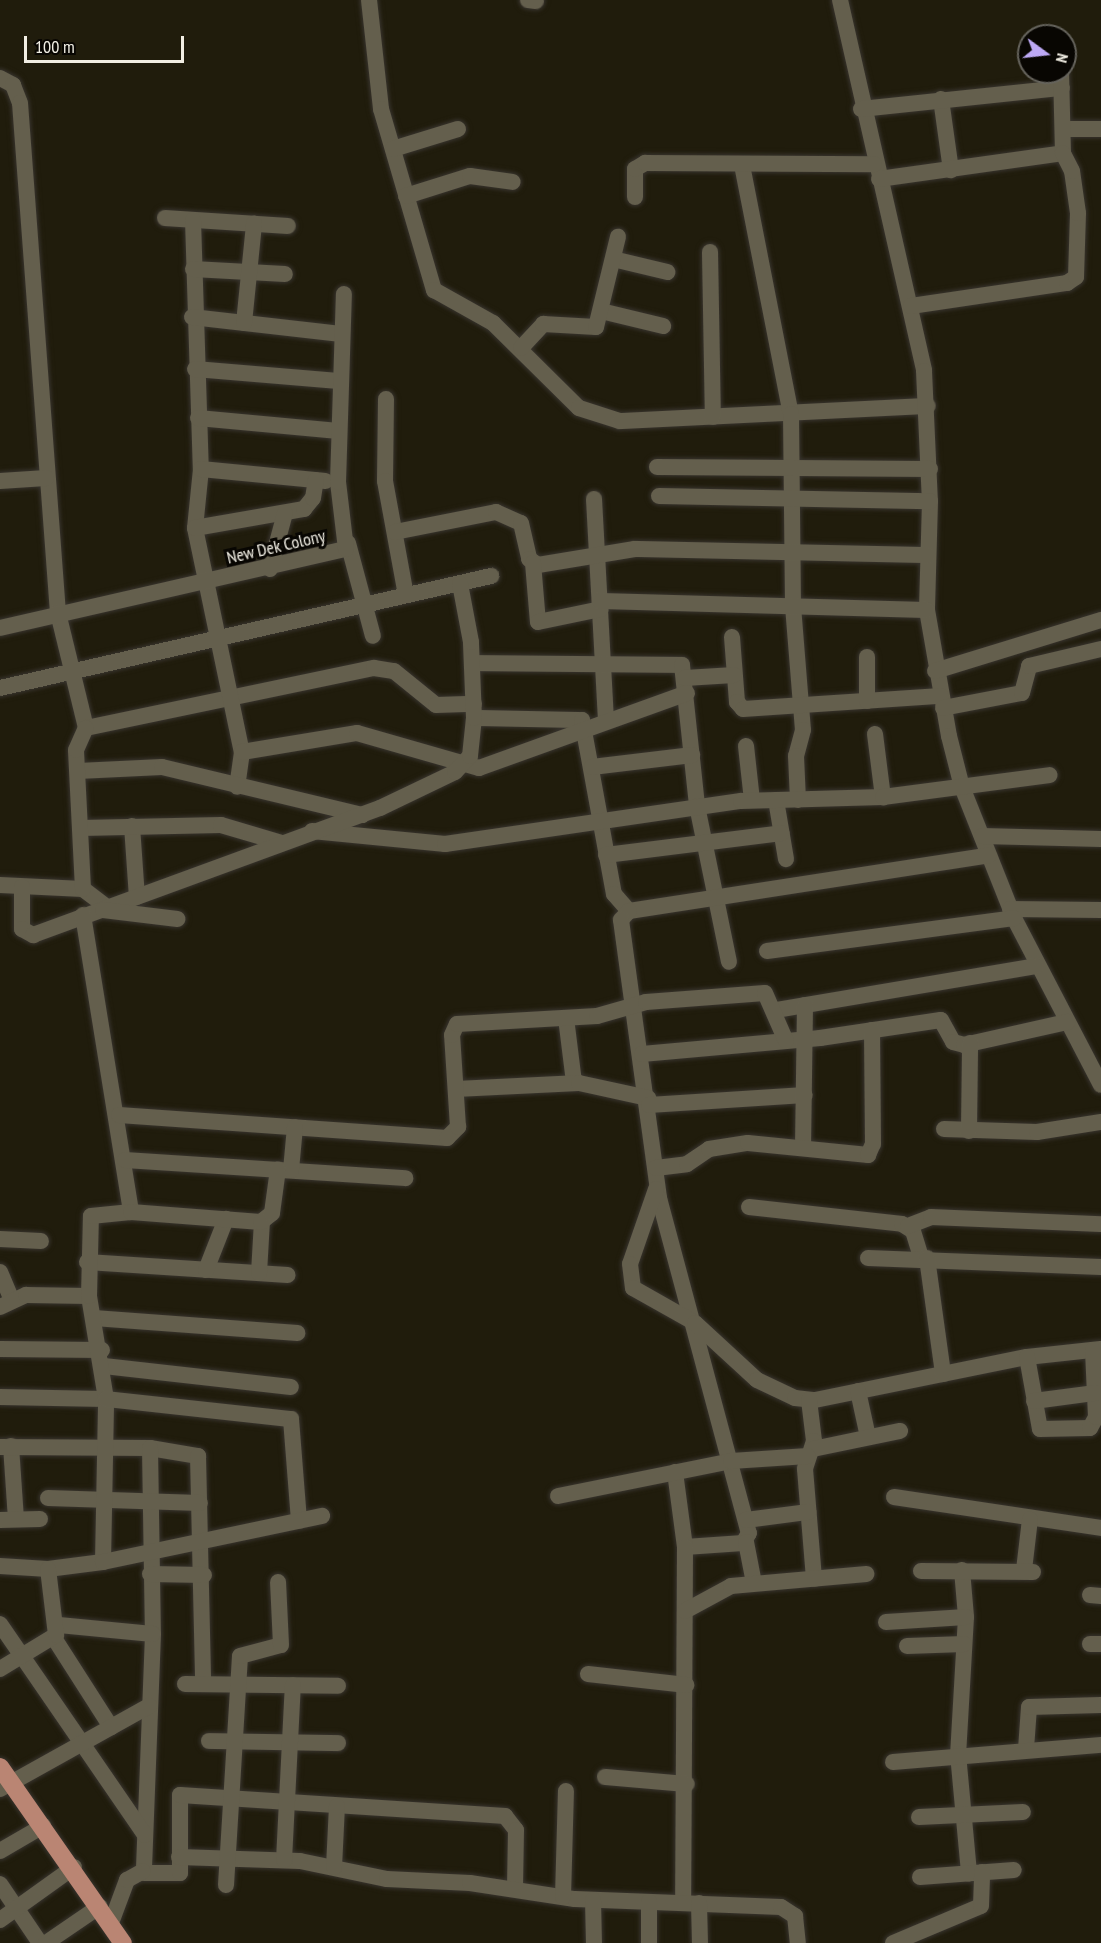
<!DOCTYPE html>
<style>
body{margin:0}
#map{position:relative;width:1101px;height:1943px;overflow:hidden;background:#201c0c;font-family:"PT Sans Narrow",sans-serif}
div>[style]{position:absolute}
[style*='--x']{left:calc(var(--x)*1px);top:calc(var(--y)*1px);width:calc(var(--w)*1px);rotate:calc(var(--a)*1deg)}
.roads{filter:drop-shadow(0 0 2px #38342e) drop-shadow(0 0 2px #38342e)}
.minor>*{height:16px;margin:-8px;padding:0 8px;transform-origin:8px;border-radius:8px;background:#645f4d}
.major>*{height:18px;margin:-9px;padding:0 9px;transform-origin:9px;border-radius:9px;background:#ba8573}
span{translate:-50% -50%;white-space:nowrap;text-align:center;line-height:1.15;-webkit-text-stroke:6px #080602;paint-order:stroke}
.street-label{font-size:18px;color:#f1eee4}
.north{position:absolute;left:1017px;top:24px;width:60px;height:60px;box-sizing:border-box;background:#080602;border:2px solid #65635c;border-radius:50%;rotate:105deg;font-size:16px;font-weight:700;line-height:24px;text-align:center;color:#f1eee4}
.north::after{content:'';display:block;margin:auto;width:21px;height:27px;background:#bda9f5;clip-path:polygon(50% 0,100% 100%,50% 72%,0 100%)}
.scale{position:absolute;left:24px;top:36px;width:160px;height:27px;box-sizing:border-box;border:3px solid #f1eee4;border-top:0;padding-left:8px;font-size:18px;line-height:21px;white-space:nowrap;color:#f1eee4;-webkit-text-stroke:4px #080602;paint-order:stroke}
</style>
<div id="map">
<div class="roads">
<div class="minor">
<div style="--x:369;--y:0;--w:110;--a:83.7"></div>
<div style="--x:381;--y:109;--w:189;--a:73.7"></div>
<div style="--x:434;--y:290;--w:68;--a:29.2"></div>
<div style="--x:493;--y:323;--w:121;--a:44.7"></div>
<div style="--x:579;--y:408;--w:43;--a:17.6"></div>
<div style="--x:620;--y:421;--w:308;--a:-2.8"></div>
<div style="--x:528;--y:0;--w:8;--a:7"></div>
<div style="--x:840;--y:0;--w:380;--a:77.2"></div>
<div style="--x:924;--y:371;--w:130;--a:87.4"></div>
<div style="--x:930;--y:501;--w:109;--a:91.6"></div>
<div style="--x:927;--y:610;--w:128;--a:80.1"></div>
<div style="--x:949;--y:736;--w:53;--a:75.7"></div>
<div style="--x:962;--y:787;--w:141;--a:68.3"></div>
<div style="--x:1014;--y:918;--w:188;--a:62.5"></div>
<div style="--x:0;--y:78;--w:15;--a:28"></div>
<div style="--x:13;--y:85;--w:19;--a:69"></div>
<div style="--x:20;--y:103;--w:511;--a:85.74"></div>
<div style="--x:58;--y:613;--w:118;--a:76.3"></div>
<div style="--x:86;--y:728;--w:294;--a:-11.8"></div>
<div style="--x:374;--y:668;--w:20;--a:9"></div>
<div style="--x:394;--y:671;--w:54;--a:39"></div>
<div style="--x:436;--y:705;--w:38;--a:-2"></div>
<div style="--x:941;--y:99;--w:72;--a:82"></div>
<div style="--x:861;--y:109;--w:202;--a:-6"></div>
<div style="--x:1064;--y:129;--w:37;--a:0"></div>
<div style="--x:393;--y:149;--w:68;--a:-17.1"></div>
<div style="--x:742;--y:165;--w:254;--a:78.9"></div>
<div style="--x:791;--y:414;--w:192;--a:89.4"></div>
<div style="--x:793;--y:606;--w:124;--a:85.4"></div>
<div style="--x:803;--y:730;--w:27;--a:105"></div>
<div style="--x:796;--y:756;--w:44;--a:87.4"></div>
<div style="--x:879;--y:179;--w:186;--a:-8"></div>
<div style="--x:1063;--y:153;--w:81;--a:-91.4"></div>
<div style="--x:406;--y:196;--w:67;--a:-17.4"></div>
<div style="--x:470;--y:176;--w:43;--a:7.9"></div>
<div style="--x:635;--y:197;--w:28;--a:-90"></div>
<div style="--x:635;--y:169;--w:12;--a:-31"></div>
<div style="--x:645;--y:163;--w:229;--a:0.3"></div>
<div style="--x:165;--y:218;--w:123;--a:3.7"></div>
<div style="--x:193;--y:220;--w:249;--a:88.2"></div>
<div style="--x:201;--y:469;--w:59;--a:95.8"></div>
<div style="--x:195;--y:528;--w:229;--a:78.2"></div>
<div style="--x:242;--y:752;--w:35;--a:98"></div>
<div style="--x:710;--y:252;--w:165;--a:89"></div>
<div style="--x:613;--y:259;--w:56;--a:13.5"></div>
<div style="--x:193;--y:269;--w:92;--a:3.1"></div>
<div style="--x:911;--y:306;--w:158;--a:-8.4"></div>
<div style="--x:1067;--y:283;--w:11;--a:-34"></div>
<div style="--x:1076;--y:277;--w:64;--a:-88.2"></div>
<div style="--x:1078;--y:213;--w:42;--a:-98.1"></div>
<div style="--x:1072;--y:171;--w:20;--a:-117"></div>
<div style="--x:601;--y:311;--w:64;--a:13.6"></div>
<div style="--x:192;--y:317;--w:150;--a:6.5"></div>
<div style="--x:244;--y:323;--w:100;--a:-84.2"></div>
<div style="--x:521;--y:348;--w:33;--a:-47"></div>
<div style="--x:543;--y:324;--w:53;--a:3.2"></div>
<div style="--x:596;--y:327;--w:93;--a:-76.3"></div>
<div style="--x:195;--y:369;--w:144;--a:4.8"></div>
<div style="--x:386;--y:399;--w:82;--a:90.7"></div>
<div style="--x:385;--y:481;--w:116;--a:79.6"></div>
<div style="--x:198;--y:418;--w:141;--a:5.3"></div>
<div style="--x:657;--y:467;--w:273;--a:0.4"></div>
<div style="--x:201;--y:469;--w:125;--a:5.5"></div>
<div style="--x:0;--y:481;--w:46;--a:-3.7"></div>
<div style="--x:659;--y:496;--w:271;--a:1.1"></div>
<div style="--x:594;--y:499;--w:221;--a:86.9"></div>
<div style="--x:195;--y:528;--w:111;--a:-9.9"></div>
<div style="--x:304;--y:509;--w:14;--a:-51"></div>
<div style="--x:313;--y:498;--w:18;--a:-81"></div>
<div style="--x:395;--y:532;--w:103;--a:-11.2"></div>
<div style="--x:496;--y:512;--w:27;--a:24"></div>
<div style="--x:521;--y:523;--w:37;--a:77"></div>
<div style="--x:529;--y:559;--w:11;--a:34"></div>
<div style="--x:538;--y:565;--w:98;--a:-9.4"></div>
<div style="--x:635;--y:549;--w:293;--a:1.2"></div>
<div style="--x:348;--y:543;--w:96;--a:75"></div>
<div style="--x:533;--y:563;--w:59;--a:85.2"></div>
<div style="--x:538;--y:622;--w:64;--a:-11.7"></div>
<div style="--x:270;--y:569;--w:58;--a:-75"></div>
<div style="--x:600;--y:601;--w:327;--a:1.6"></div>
<div style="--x:0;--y:628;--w:355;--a:-12.9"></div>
<div style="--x:346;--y:549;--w:67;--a:-96.8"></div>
<div style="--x:338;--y:482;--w:188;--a:-88.2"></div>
<div style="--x:732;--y:637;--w:65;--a:85.6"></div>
<div style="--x:737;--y:702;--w:9;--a:49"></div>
<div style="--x:743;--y:709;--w:198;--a:-3.8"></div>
<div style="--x:472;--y:663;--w:210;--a:0.5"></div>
<div style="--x:682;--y:665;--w:142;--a:83.9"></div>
<div style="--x:697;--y:806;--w:159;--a:78.4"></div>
<div style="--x:935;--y:671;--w:174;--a:-17.1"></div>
<div style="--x:685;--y:678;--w:49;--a:-3.5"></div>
<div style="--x:0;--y:688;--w:504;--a:-12.85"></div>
<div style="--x:867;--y:701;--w:44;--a:-90"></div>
<div style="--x:943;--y:708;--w:80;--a:-10.8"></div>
<div style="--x:1022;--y:693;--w:28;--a:-75"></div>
<div style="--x:1029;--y:666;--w:74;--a:-13.3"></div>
<div style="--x:474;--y:718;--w:108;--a:1.1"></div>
<div style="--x:582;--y:720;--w:177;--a:79.6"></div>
<div style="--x:614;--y:894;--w:23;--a:49"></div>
<div style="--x:629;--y:911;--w:364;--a:-8.8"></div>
<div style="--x:875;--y:734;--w:64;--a:82.8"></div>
<div style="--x:746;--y:746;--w:54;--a:83.7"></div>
<div style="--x:242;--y:752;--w:117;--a:-9.4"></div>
<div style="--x:357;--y:733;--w:127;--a:16"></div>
<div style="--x:479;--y:768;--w:221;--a:-19.8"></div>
<div style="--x:592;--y:767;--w:101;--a:-6.8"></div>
<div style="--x:78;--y:771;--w:84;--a:-2.7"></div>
<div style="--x:162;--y:767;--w:206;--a:13.5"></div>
<div style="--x:776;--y:800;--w:60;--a:80.4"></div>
<div style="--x:132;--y:826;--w:71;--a:86"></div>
<div style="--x:81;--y:828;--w:140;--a:-1.2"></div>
<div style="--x:221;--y:825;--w:64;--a:16.4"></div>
<div style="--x:312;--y:831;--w:134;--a:5.6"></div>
<div style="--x:445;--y:844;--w:299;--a:-8.3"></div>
<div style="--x:741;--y:801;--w:142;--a:-1.6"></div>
<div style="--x:883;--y:797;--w:168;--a:-7.5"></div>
<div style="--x:982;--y:836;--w:119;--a:1.4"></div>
<div style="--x:606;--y:855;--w:177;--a:-7.1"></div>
<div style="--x:0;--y:885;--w:83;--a:2.8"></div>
<div style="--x:83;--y:889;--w:30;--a:37"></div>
<div style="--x:22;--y:887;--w:42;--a:90"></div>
<div style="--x:22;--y:929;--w:13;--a:29"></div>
<div style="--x:33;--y:935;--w:370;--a:-20.1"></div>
<div style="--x:380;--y:808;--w:83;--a:-25.6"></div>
<div style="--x:455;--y:772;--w:22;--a:-47"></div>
<div style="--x:470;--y:756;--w:38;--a:-84"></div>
<div style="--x:474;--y:718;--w:76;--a:-92.3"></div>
<div style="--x:471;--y:642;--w:59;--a:-100.7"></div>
<div style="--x:83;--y:889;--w:139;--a:-92.9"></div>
<div style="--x:76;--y:750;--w:24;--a:-66"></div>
<div style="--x:1010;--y:909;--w:91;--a:0.6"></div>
<div style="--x:103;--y:910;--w:75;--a:6.9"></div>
<div style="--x:629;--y:911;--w:12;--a:132"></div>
<div style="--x:621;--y:920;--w:281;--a:82.2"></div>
<div style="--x:659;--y:1198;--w:347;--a:75"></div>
<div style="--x:749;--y:1533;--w:12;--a:121"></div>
<div style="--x:743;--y:1543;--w:58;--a:176.1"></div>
<div style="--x:83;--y:915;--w:301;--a:80.8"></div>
<div style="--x:767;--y:951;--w:249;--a:-7.6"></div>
<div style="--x:776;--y:1010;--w:263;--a:-9.6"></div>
<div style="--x:566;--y:1018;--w:64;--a:82.9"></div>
<div style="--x:642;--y:1054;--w:179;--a:-5.1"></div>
<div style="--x:820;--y:1038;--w:122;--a:-8.5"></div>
<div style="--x:941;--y:1020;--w:25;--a:61"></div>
<div style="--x:953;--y:1042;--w:11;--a:15"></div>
<div style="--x:964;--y:1045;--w:106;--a:-12.6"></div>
<div style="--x:456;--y:1089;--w:123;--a:-2.8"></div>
<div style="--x:579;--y:1083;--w:71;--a:12.3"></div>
<div style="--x:649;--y:1105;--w:156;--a:-3.7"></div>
<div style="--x:119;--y:1115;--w:329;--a:4"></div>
<div style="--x:447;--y:1138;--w:16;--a:-45"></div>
<div style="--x:458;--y:1127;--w:92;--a:-93.7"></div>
<div style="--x:452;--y:1035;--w:12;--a:-66"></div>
<div style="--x:457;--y:1024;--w:140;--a:-3.3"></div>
<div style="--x:597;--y:1016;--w:51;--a:-15.9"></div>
<div style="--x:646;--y:1002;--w:119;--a:-4.3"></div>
<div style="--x:765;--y:993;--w:52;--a:66.4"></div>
<div style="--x:944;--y:1129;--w:93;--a:1.8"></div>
<div style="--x:1037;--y:1132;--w:65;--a:-8.9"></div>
<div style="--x:969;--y:1131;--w:88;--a:-89.3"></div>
<div style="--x:803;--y:1148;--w:143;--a:-89.2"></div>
<div style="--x:125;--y:1160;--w:281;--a:3.7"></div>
<div style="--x:656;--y:1168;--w:31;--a:-7"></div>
<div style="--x:687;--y:1164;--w:27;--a:-34"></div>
<div style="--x:709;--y:1149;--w:39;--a:-9"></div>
<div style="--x:748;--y:1143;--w:121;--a:5.7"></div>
<div style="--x:868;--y:1155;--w:12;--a:-66"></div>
<div style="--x:873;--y:1144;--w:114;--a:-90.5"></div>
<div style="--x:291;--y:1170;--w:43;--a:-84.7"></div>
<div style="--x:656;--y:1189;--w:79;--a:109.1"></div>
<div style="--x:630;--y:1264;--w:24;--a:83"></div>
<div style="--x:633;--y:1288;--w:71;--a:29.4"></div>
<div style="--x:695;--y:1323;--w:84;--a:42.6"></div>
<div style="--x:757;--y:1380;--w:42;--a:25.3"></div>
<div style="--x:795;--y:1398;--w:20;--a:6"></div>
<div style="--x:815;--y:1400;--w:216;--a:-11.5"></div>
<div style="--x:1027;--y:1357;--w:74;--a:-6.2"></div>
<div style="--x:749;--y:1207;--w:154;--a:6.3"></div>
<div style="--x:902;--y:1224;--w:13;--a:32"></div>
<div style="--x:913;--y:1231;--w:28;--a:73"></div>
<div style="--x:908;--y:1226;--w:25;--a:-21"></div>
<div style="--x:931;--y:1217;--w:170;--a:2.4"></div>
<div style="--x:0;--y:1239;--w:41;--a:2.8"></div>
<div style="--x:868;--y:1258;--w:233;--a:2.2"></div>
<div style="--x:927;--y:1258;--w:117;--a:82.1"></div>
<div style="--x:87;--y:1262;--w:201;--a:3.7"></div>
<div style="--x:206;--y:1270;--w:55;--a:-68.6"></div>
<div style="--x:0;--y:1272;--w:30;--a:67"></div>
<div style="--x:259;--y:1273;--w:52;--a:-86.7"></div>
<div style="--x:0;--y:1307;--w:29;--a:-25"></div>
<div style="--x:26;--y:1295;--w:63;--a:0.9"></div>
<div style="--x:94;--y:1318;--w:204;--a:4.2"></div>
<div style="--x:0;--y:1349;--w:102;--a:0.6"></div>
<div style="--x:1027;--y:1357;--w:73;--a:79.8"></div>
<div style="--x:1040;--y:1429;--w:50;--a:-1.1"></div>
<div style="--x:1090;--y:1428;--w:13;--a:-61"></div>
<div style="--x:1096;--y:1417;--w:67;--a:-92.6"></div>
<div style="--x:104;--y:1366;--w:188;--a:6.4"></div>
<div style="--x:858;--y:1391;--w:47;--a:77.7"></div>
<div style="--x:0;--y:1397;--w:106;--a:1.1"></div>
<div style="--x:106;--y:1399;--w:104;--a:-99.4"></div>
<div style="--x:89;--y:1296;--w:80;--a:-88.6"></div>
<div style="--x:91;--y:1216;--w:40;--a:-5.7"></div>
<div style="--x:131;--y:1212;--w:130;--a:4.4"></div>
<div style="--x:261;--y:1222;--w:14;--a:-39"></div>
<div style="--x:272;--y:1213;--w:44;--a:-82.2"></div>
<div style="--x:809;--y:1400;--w:41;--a:83"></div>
<div style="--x:814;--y:1441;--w:29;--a:108"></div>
<div style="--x:805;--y:1469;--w:110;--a:85.3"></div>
<div style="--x:1034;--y:1401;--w:62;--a:-7.5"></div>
<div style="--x:11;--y:1446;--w:73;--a:86.1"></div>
<div style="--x:0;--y:1447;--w:150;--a:0.4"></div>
<div style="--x:150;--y:1448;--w:49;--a:9.5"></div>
<div style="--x:198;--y:1456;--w:228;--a:88.7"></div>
<div style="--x:150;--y:1448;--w:186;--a:89.1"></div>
<div style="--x:153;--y:1634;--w:239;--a:92.2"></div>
<div style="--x:144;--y:1873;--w:36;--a:0"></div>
<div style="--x:180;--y:1873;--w:78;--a:-90"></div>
<div style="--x:180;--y:1795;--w:326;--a:3.7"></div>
<div style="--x:505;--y:1816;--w:18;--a:52"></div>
<div style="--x:516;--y:1830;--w:59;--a:91"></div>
<div style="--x:813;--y:1449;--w:89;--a:-11.7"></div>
<div style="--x:675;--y:1472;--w:76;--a:82.4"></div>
<div style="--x:685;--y:1547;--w:356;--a:90.3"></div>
<div style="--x:558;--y:1496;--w:177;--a:-11.4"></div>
<div style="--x:731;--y:1461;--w:77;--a:-3.7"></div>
<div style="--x:894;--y:1497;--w:209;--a:8.5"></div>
<div style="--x:48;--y:1498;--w:152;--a:1.9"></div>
<div style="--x:0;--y:1520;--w:40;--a:-1.4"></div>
<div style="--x:746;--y:1520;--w:63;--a:-7.4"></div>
<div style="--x:746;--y:1542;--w:42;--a:79"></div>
<div style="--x:103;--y:1562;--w:163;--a:-88.9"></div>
<div style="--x:106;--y:1399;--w:186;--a:6.2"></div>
<div style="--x:291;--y:1419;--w:102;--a:85.5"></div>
<div style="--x:0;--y:1566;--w:48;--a:3.6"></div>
<div style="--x:48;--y:1569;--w:55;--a:-7.3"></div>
<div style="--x:103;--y:1562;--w:224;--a:-11.9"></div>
<div style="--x:962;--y:1570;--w:47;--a:85.1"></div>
<div style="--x:966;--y:1617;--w:137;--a:93.3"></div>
<div style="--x:958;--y:1754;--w:120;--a:84.7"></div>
<div style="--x:1024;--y:1570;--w:51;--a:-83.3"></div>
<div style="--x:921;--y:1571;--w:112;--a:0.5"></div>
<div style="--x:150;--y:1574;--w:54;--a:1.1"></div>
<div style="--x:1090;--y:1595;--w:11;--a:5"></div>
<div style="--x:685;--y:1611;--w:52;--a:-28.5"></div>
<div style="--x:731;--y:1586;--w:136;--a:-5.1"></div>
<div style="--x:886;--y:1622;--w:80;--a:-3.6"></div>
<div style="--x:0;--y:1624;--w:256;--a:55.5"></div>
<div style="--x:59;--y:1625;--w:94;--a:5.5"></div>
<div style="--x:54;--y:1638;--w:106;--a:57.4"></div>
<div style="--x:1090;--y:1644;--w:11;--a:0"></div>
<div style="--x:907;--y:1646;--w:57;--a:-2"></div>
<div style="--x:0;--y:1669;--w:66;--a:-31.3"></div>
<div style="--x:56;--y:1635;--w:66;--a:-96.9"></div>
<div style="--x:588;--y:1674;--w:99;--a:6.4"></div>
<div style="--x:185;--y:1684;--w:153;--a:0.7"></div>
<div style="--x:209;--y:1741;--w:129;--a:0.9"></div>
<div style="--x:1026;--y:1749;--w:42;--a:-85.9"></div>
<div style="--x:1029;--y:1707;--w:72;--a:-1.6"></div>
<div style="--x:893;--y:1762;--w:209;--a:-4.7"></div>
<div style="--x:605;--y:1777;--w:82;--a:4.9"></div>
<div style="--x:0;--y:1789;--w:171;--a:-29.1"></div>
<div style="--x:919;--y:1817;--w:104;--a:-2.8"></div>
<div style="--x:0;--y:1851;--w:50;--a:-30.2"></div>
<div style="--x:179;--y:1857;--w:121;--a:1.9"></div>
<div style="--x:300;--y:1861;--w:89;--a:11.7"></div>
<div style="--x:387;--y:1879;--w:83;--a:2.8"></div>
<div style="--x:470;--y:1883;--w:106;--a:8.7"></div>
<div style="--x:575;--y:1899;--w:206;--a:2.2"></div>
<div style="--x:781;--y:1907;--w:17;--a:33"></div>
<div style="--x:795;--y:1916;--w:27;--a:84"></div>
<div style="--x:284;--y:1860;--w:175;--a:-87.1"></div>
<div style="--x:334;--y:1867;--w:61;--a:-87.2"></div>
<div style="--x:920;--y:1877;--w:94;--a:-4.3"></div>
<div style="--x:0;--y:1884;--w:71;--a:55.9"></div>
<div style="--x:226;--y:1885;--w:229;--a:-86.5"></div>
<div style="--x:240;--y:1656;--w:42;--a:-15"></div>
<div style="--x:281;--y:1645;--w:63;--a:-92.7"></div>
<div style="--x:563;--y:1897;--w:106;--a:-88.4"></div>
<div style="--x:593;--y:1900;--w:43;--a:88.7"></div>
<div style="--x:699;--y:1903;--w:40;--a:88.6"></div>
<div style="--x:0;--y:1920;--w:91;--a:-35.6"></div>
<div style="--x:111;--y:1923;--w:46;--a:-69.6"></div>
<div style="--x:127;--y:1880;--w:18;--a:-29"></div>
<div style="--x:46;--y:1943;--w:65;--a:-34.4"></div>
<div style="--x:649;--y:1943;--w:41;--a:-90"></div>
<div style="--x:893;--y:1943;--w:95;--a:-22.8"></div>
<div style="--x:981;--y:1906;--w:34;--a:-88"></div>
</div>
<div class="major">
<div style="--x:0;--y:1767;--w:215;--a:55.1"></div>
</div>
</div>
<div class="street-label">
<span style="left:276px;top:547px;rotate:-13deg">New Dek Colony</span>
</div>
<div class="north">N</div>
<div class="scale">100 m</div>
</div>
